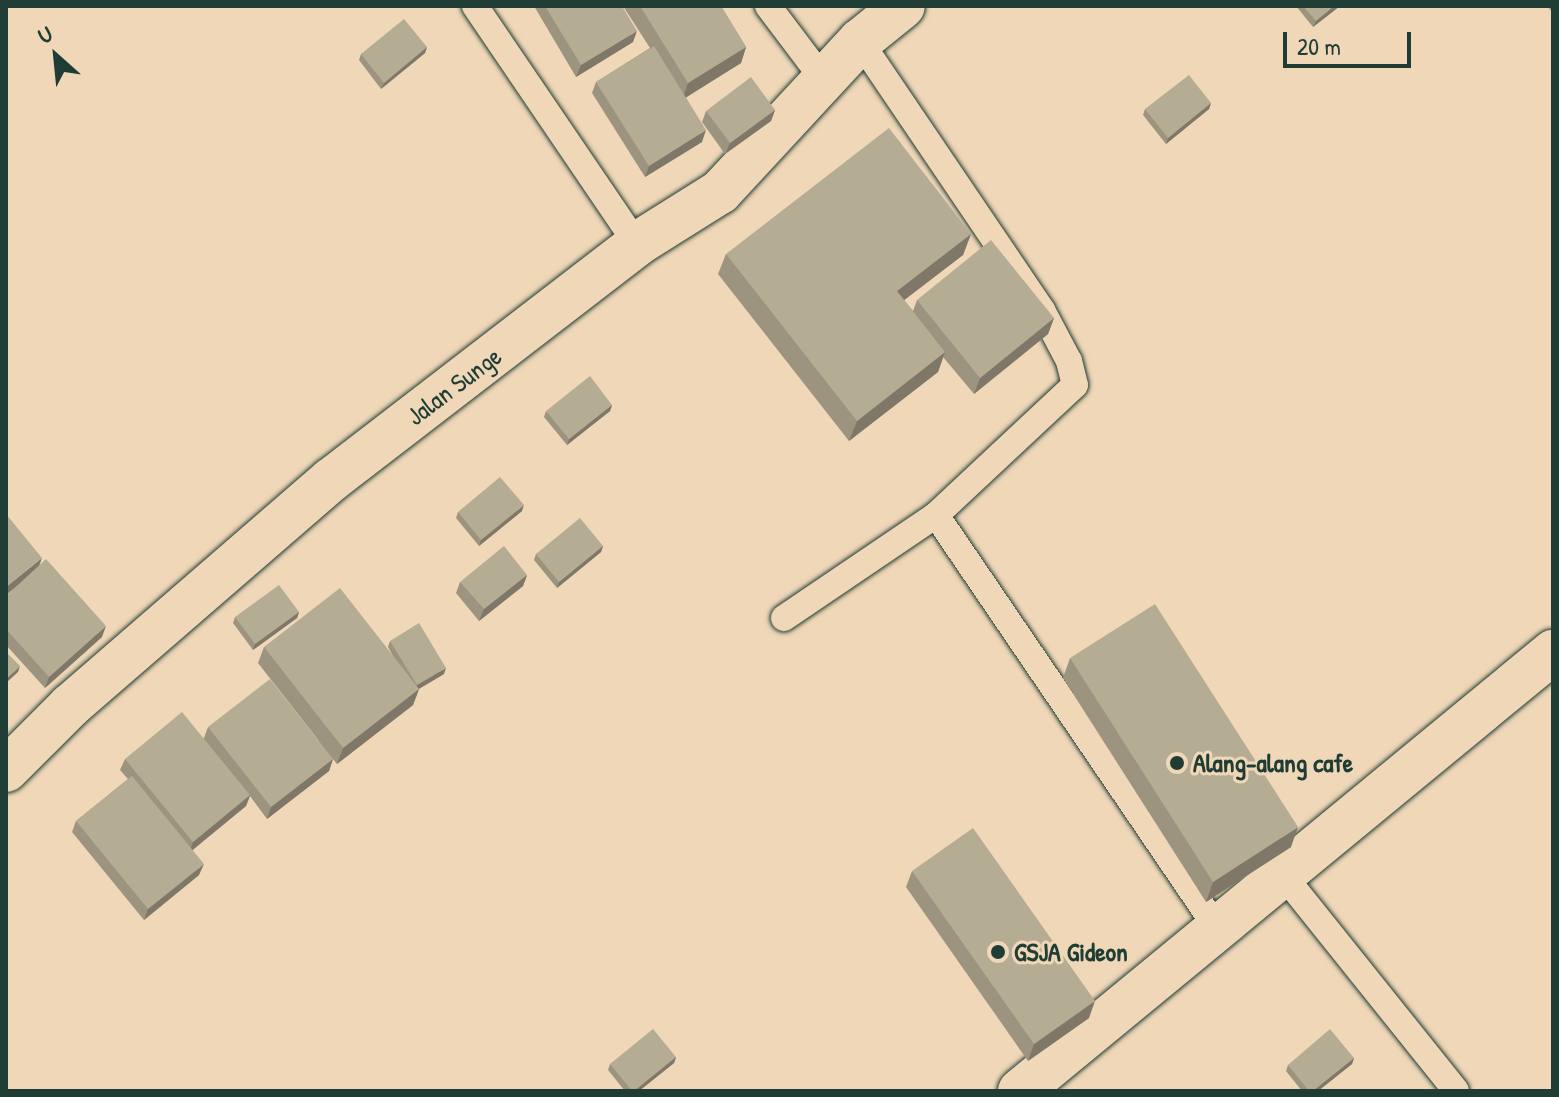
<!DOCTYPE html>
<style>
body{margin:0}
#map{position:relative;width:1559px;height:1097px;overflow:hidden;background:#f0d7b8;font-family:"Patrick Hand",sans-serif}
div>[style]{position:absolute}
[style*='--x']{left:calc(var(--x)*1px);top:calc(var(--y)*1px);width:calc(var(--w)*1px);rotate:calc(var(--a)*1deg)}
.roads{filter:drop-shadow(0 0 2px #1f3d34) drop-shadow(0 0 2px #1f3d34)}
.service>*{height:26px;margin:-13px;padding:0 13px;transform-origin:13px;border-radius:13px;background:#f0d7b8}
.minor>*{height:44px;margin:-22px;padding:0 22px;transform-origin:22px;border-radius:22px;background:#f0d7b8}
.wall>*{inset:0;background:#9c947f}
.shaded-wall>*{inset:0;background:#7f7868}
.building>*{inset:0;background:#b5ac94}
.dots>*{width:22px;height:22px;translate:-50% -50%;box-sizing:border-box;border:4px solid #f0d7b8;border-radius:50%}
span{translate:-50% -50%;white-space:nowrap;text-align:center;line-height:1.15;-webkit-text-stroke:6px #f0d7b8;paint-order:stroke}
.street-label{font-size:26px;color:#1f3d34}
.poi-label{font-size:26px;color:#1f3d34;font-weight:700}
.left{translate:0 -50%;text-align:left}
.frame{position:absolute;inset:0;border:8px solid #1f3d34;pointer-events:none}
.north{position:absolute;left:16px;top:16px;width:80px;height:80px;-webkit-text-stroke:6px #f0d7b8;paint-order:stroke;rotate:333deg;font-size:22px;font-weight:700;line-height:32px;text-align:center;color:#1f3d34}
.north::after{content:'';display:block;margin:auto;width:28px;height:36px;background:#1f3d34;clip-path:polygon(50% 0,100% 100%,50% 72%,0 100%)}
.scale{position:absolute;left:1283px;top:32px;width:128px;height:36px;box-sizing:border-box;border:4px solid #1f3d34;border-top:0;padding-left:10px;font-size:24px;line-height:28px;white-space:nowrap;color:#1f3d34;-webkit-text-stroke:6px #f0d7b8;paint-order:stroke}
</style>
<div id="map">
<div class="roads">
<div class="service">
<div style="--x:475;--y:6;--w:288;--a:55.8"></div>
<div style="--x:768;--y:6;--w:93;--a:52.9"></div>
<div style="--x:936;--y:515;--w:503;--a:55.77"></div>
<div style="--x:784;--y:618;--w:184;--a:-34.1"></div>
<div style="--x:936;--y:515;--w:190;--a:-43.1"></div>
<div style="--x:1075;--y:385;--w:25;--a:-104"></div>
<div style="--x:1069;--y:361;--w:58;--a:-117.9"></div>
<div style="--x:1042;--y:310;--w:325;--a:-124.1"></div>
<div style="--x:1284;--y:876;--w:275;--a:51.3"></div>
</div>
<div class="minor">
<div style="--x:6;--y:770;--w:91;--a:-45"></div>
<div style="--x:70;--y:706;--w:345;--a:-40.9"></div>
<div style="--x:331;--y:480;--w:386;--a:-37.6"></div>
<div style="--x:637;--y:244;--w:98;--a:-32.1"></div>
<div style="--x:720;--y:192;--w:206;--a:-47.2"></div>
<div style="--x:860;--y:41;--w:55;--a:-39.1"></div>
<div style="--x:1020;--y:1091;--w:691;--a:-39.48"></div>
</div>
</div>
<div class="wall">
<div style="clip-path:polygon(534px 6px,622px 6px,633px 42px,576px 77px)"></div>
<div style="clip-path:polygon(623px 6px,721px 6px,746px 47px,741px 63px,686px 97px,702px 142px,645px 177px,592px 93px,596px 82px,650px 48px)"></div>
<div style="clip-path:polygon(1296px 6px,1340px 6px,1313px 27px)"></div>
<div style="clip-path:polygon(1547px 6px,1553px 6px,1553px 13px)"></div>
<div style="clip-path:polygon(427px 47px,425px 53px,381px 89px,359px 60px,361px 54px)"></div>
<div style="clip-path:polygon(1211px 103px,1209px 109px,1166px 144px,1143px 115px,1145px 109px)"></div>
<div style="clip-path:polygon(775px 110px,771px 121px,725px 154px,702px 122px,706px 111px)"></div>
<div style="clip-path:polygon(971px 234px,963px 255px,904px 300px,913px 311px,917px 300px,1054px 318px,1048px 334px,974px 394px,943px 357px,938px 372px,849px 441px,718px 274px,726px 254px)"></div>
<div style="clip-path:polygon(612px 405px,610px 411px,567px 445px,544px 417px,546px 411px)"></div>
<div style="clip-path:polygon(522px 511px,479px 546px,456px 518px,458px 512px)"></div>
<div style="clip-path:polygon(603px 546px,601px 552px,557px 588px,534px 560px,536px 554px)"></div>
<div style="clip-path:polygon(39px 566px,102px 637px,45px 688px,6px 645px,6px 596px)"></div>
<div style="clip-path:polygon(527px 575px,523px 586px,479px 621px,456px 593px,460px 582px)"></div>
<div style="clip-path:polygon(299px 612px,297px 618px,253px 650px,233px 623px,235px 617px)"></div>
<div style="clip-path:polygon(390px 641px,444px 674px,419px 689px,413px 705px,337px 764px,333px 759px,329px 771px,267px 819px,250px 796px,246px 806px,192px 850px,199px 875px,144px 920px,72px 832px,76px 821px,128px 779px,120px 770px,125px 759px,204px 738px,208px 727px,319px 741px,258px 663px,264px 647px,394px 658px,388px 647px)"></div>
<div style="clip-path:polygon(1070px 658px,1291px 847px,1206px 902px,1063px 678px)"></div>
<div style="clip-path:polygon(912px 871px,1089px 1018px,1028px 1061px,906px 887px)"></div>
<div style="clip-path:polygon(676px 1057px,674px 1063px,639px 1091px,625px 1091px,608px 1070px,610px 1064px)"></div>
<div style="clip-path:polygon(1354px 1058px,1352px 1064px,1318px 1091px,1302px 1091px,1286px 1071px,1288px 1065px)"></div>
</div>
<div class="shaded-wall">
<div style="clip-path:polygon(1334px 6px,1340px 6px,1313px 27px,1316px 21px)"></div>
<div style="clip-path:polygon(637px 31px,633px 42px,576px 77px,581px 65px)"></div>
<div style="clip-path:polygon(427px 47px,425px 53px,381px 89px,384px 83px)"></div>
<div style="clip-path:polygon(746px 47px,741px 63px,682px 100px,688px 83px)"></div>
<div style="clip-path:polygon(1211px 103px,1209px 109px,1166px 144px,1168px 138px)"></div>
<div style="clip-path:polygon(775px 110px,771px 121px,725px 154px,730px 143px)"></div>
<div style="clip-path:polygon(706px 130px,702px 142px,645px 177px,649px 166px)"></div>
<div style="clip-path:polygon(971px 234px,963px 255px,890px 311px,897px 291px)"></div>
<div style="clip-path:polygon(1054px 318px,1048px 334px,974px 394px,980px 378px)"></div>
<div style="clip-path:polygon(945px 352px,938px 372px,849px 441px,857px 421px)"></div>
<div style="clip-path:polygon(612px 405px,610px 411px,567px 445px,569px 439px)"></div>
<div style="clip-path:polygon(524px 505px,522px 511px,479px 546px,481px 540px)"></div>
<div style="clip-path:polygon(603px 546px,601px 552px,557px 588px,559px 582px)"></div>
<div style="clip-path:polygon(42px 558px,38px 569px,6px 595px,6px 587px)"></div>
<div style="clip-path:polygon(527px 575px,523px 586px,479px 621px,484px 609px)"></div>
<div style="clip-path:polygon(299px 612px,297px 618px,253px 650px,255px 644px)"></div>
<div style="clip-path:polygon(106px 626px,102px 637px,45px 688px,49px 677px)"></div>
<div style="clip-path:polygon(20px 666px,18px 672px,6px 683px,6px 679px)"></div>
<div style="clip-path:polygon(446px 668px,444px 674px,415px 691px,417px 685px)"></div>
<div style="clip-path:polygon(419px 689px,413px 705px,337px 764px,343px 748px)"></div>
<div style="clip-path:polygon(333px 759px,329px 771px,267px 819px,271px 807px)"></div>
<div style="clip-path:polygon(250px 795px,246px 806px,189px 853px,193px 842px)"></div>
<div style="clip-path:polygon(1298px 827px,1291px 847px,1206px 902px,1213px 882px)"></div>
<div style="clip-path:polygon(204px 864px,199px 875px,144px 920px,148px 909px)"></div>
<div style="clip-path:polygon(1095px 1001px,1089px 1018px,1028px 1061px,1034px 1044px)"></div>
<div style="clip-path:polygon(676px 1057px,674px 1063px,639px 1091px,634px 1091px)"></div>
<div style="clip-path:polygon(1354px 1058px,1352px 1064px,1318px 1091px,1313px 1091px)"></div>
</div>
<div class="building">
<div style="clip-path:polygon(545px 6px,622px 6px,637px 31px,581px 65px)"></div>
<div style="clip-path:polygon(640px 6px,721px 6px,746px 47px,688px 83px)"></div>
<div style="clip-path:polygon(1303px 6px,1334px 6px,1316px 21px)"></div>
<div style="clip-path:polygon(404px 19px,427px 47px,384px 83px,361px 54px)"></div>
<div style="clip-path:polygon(654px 46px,706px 130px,649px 166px,596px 82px)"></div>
<div style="clip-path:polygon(1189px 75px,1211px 103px,1168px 138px,1145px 109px)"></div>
<div style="clip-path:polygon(751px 77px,775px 110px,730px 143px,706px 111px)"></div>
<div style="clip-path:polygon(889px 128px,971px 234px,897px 291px,945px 352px,857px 421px,726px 254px)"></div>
<div style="clip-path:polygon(991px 240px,1054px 318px,980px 378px,917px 300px)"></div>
<div style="clip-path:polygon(590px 376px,612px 405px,569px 439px,546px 411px)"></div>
<div style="clip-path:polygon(500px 477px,524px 505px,481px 540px,458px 512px)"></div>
<div style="clip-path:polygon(6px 514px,42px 558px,6px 587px)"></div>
<div style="clip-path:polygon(580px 518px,603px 546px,559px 582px,536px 554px)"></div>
<div style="clip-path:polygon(504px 546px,527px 575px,484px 609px,460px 582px)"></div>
<div style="clip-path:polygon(46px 559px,106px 626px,49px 677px,6px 629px,6px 596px)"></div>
<div style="clip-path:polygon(279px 585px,299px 612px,255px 644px,235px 617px)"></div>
<div style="clip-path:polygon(340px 588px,419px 689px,343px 748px,264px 647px)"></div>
<div style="clip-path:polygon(1155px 604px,1298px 827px,1213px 882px,1070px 658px)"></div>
<div style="clip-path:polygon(419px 623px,446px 668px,417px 685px,390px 641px)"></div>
<div style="clip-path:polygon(6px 652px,20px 666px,6px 679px)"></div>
<div style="clip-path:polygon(270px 679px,333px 759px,271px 807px,208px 727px)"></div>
<div style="clip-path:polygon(182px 712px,250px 795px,193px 842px,125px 759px)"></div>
<div style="clip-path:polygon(132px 776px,204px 864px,148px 909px,76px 821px)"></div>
<div style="clip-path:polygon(973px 828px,1095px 1001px,1034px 1044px,912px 871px)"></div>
<div style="clip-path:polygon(653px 1029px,676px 1057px,634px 1091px,632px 1091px,610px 1064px)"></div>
<div style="clip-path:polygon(1330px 1029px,1354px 1058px,1313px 1091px,1309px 1091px,1288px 1065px)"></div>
</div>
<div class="dots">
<div style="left:1177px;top:763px;background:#1f3d34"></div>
<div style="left:998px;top:952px;background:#1f3d34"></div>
</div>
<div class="street-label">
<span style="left:454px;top:386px;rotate:-37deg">Jalan Sunge</span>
</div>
<div class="poi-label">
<span class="left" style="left:1193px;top:763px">Alang-alang cafe</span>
<span class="left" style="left:1014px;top:952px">GSJA Gideon</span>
</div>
<div class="frame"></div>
<div class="north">U</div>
<div class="scale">20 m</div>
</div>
